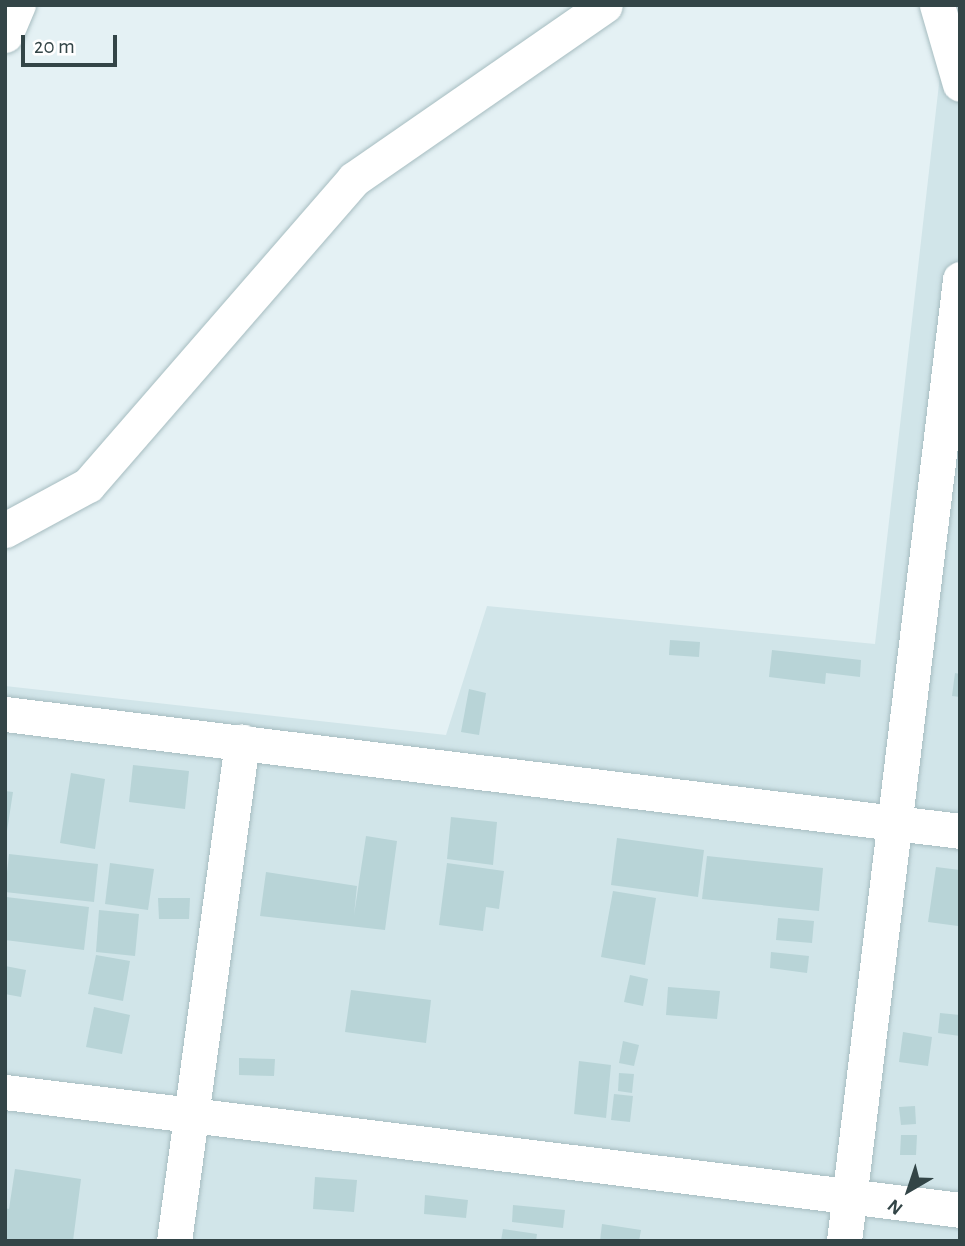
<!DOCTYPE html>
<style>
body{margin:0}
#map{position:relative;width:965px;height:1246px;overflow:hidden;background:#e4f1f4;font-family:"Alegreya Sans",sans-serif}
div>[style]{position:absolute}
[style*='--x']{left:calc(var(--x)*1px);top:calc(var(--y)*1px);width:calc(var(--w)*1px);rotate:calc(var(--a)*1deg)}
.residential>*{inset:0;background:#d1e5e9}
.building>*{inset:0;background:#b8d4d7}
.roads{filter:drop-shadow(0 0 2px #a6bcc0) drop-shadow(0 0 2px #a6bcc0)}
.minor>*{height:35px;margin:-17.5px;padding:0 17.5px;transform-origin:17.5px;border-radius:17.5px;background:#fff}
span{translate:-50% -50%;white-space:nowrap;text-align:center;line-height:1.15;-webkit-text-stroke:6px #fff;paint-order:stroke}
.frame{position:absolute;inset:0;border:7px solid #334547;pointer-events:none}
.north{position:absolute;left:874px;top:1155px;width:70px;height:70px;-webkit-text-stroke:5px #fff;paint-order:stroke;rotate:219deg;font-size:19px;font-weight:700;line-height:28px;text-align:center;color:#334547}
.north::after{content:'';display:block;margin:auto;width:24px;height:32px;background:#334547;clip-path:polygon(50% 0,100% 100%,50% 72%,0 100%)}
.scale{position:absolute;left:21px;top:35px;width:96px;height:32px;box-sizing:border-box;border:4px solid #334547;border-top:0;padding-left:9px;font-size:21px;line-height:24px;white-space:nowrap;color:#334547;-webkit-text-stroke:5px #fff;paint-order:stroke}
</style>
<div id="map">
<div class="residential">
<div style="clip-path:polygon(948px 5px,960px 5px,960px 1241px,5px 1241px,5px 686px,446px 735px,487px 606px,875px 644px)"></div>
</div>
<div class="building">
<div style="clip-path:polygon(670px 640px,700px 642px,699px 657px,669px 655px)"></div>
<div style="clip-path:polygon(772px 650px,861px 660px,860px 677px,826px 673px,825px 684px,769px 677px)"></div>
<div style="clip-path:polygon(955px 673px,960px 674px,960px 697px,952px 696px)"></div>
<div style="clip-path:polygon(469px 689px,486px 693px,479px 735px,461px 732px)"></div>
<div style="clip-path:polygon(133px 765px,189px 771px,185px 809px,129px 802px)"></div>
<div style="clip-path:polygon(71px 773px,105px 779px,95px 849px,60px 843px)"></div>
<div style="clip-path:polygon(5px 791px,13px 792px,7px 831px,5px 831px)"></div>
<div style="clip-path:polygon(451px 817px,497px 822px,493px 865px,447px 859px)"></div>
<div style="clip-path:polygon(366px 836px,397px 841px,385px 930px,260px 916px,266px 872px,357px 886px,354px 915px)"></div>
<div style="clip-path:polygon(617px 838px,704px 850px,698px 897px,611px 885px)"></div>
<div style="clip-path:polygon(9px 854px,98px 864px,94px 902px,5px 892px)"></div>
<div style="clip-path:polygon(707px 856px,823px 868px,819px 911px,702px 899px)"></div>
<div style="clip-path:polygon(110px 863px,154px 869px,148px 910px,105px 904px)"></div>
<div style="clip-path:polygon(447px 863px,504px 871px,499px 909px,486px 907px,483px 931px,439px 925px)"></div>
<div style="clip-path:polygon(936px 867px,960px 870px,958px 926px,928px 922px)"></div>
<div style="clip-path:polygon(613px 891px,656px 898px,645px 965px,601px 957px)"></div>
<div style="clip-path:polygon(6px 897px,89px 907px,84px 950px,5px 940px)"></div>
<div style="clip-path:polygon(158px 898px,190px 898px,189px 919px,159px 919px)"></div>
<div style="clip-path:polygon(99px 910px,139px 914px,135px 956px,96px 952px)"></div>
<div style="clip-path:polygon(778px 918px,814px 921px,812px 943px,776px 940px)"></div>
<div style="clip-path:polygon(771px 952px,809px 956px,807px 973px,770px 968px)"></div>
<div style="clip-path:polygon(96px 955px,130px 961px,123px 1001px,88px 994px)"></div>
<div style="clip-path:polygon(5px 966px,26px 970px,21px 997px,5px 994px)"></div>
<div style="clip-path:polygon(630px 975px,648px 979px,643px 1006px,624px 1002px)"></div>
<div style="clip-path:polygon(668px 987px,720px 991px,717px 1019px,666px 1015px)"></div>
<div style="clip-path:polygon(351px 990px,431px 1000px,426px 1043px,345px 1032px)"></div>
<div style="clip-path:polygon(94px 1007px,130px 1015px,122px 1054px,86px 1047px)"></div>
<div style="clip-path:polygon(940px 1013px,960px 1015px,960px 1036px,938px 1033px)"></div>
<div style="clip-path:polygon(903px 1032px,932px 1037px,928px 1066px,899px 1062px)"></div>
<div style="clip-path:polygon(623px 1041px,639px 1045px,634px 1066px,619px 1063px)"></div>
<div style="clip-path:polygon(239px 1058px,275px 1059px,274px 1076px,239px 1075px)"></div>
<div style="clip-path:polygon(579px 1061px,611px 1065px,606px 1118px,574px 1114px)"></div>
<div style="clip-path:polygon(619px 1073px,634px 1074px,632px 1093px,618px 1091px)"></div>
<div style="clip-path:polygon(614px 1094px,633px 1096px,630px 1122px,611px 1120px)"></div>
<div style="clip-path:polygon(915px 1106px,916px 1124px,901px 1125px,899px 1107px)"></div>
<div style="clip-path:polygon(901px 1135px,917px 1135px,916px 1155px,900px 1155px)"></div>
<div style="clip-path:polygon(15px 1169px,81px 1179px,73px 1241px,5px 1241px,5px 1208px,9px 1209px)"></div>
<div style="clip-path:polygon(315px 1177px,357px 1180px,354px 1212px,313px 1209px)"></div>
<div style="clip-path:polygon(425px 1195px,468px 1200px,466px 1218px,424px 1214px)"></div>
<div style="clip-path:polygon(513px 1205px,565px 1210px,563px 1228px,512px 1222px)"></div>
<div style="clip-path:polygon(602px 1224px,641px 1230px,639px 1241px,600px 1241px)"></div>
<div style="clip-path:polygon(503px 1229px,537px 1234px,536px 1241px,501px 1241px)"></div>
</div>
<div class="roads">
<div class="minor">
<div style="--x:937;--y:5;--w:82;--a:73.8"></div>
<div style="--x:5;--y:35;--w:33;--a:-67"></div>
<div style="--x:5;--y:530;--w:94;--a:-28.5"></div>
<div style="--x:88;--y:485;--w:405;--a:-49"></div>
<div style="--x:354;--y:179;--w:305;--a:-34.7"></div>
<div style="--x:5;--y:714;--w:962;--a:6.98"></div>
<div style="--x:5;--y:1092;--w:962;--a:7.04"></div>
<div style="--x:174;--y:1241;--w:504;--a:-82.24"></div>
<div style="--x:844;--y:1241;--w:969;--a:-83.12"></div>
</div>
</div>
<div class="frame"></div>
<div class="north">N</div>
<div class="scale">20 m</div>
</div>
